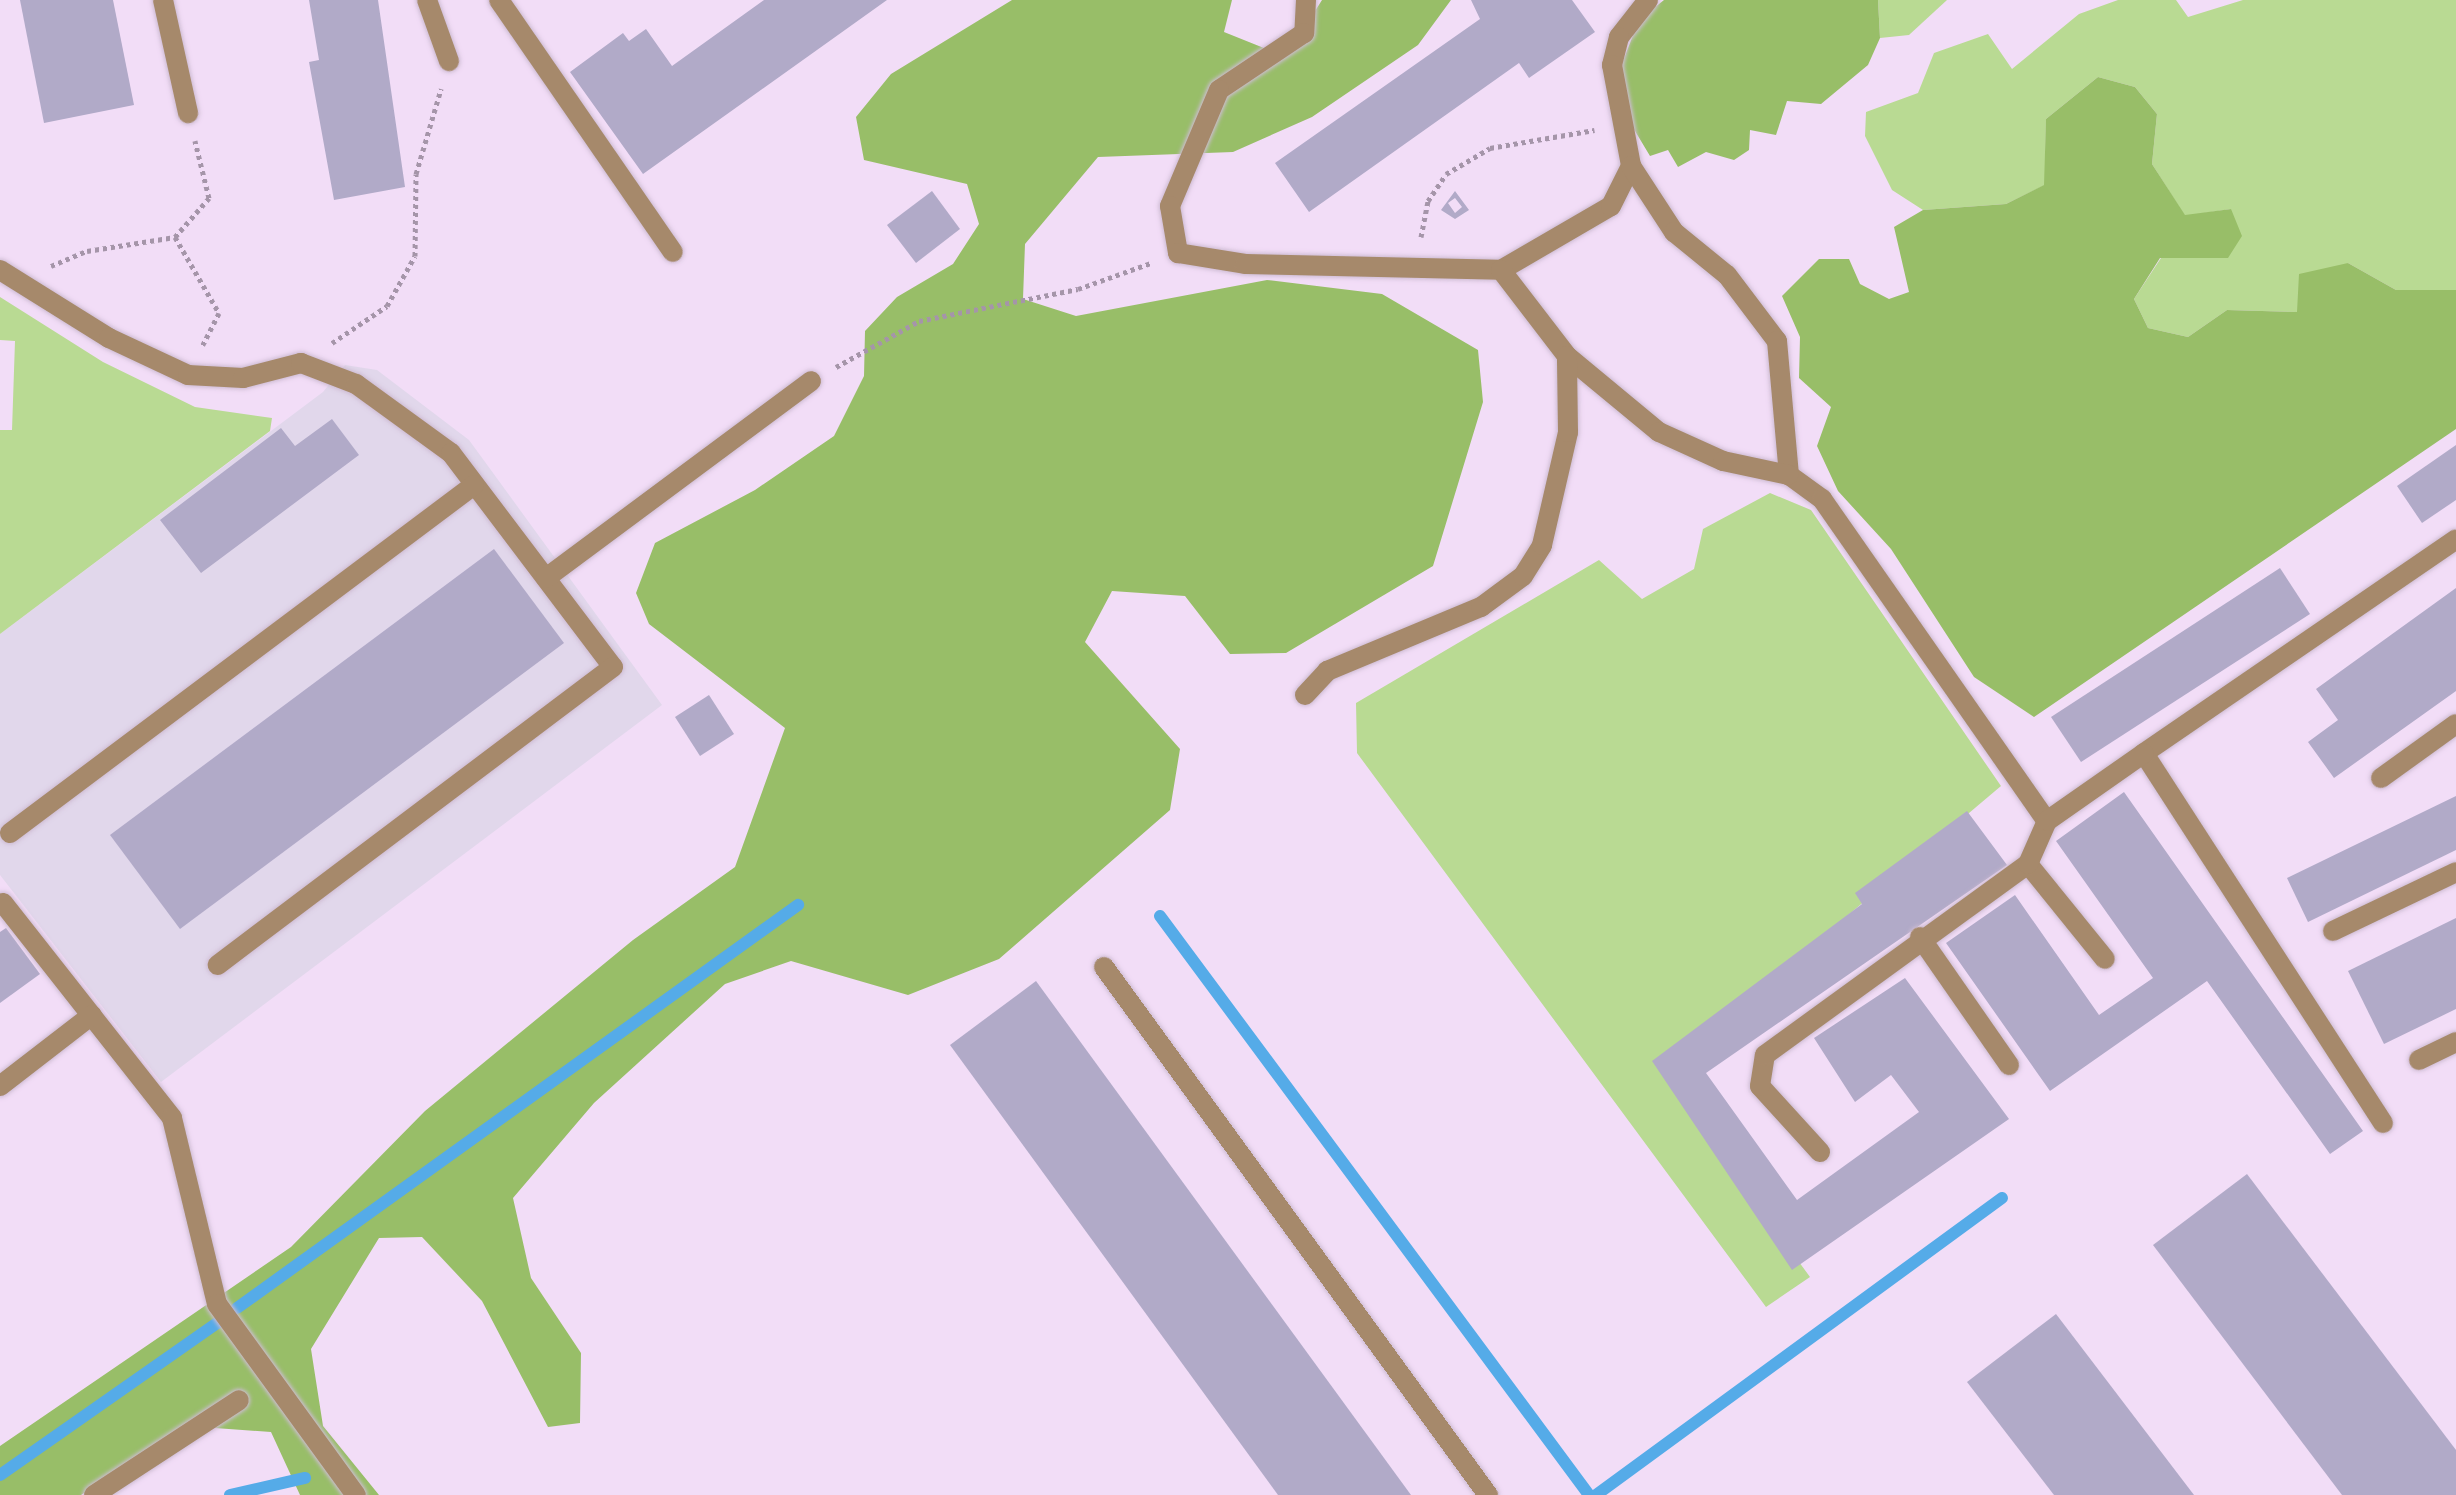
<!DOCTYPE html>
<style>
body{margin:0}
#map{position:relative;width:2456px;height:1495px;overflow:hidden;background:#f2ddf7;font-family:"Nunito Sans",sans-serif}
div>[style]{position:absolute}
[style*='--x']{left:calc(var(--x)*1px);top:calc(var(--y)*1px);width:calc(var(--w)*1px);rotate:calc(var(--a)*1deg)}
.commercial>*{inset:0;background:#e1d7eb}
.green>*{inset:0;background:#b9da93}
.forest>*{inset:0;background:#98be68}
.stream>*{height:12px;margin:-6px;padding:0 6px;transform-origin:6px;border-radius:6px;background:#55abe8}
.building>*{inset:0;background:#b1aac8}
.path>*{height:5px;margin-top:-2.5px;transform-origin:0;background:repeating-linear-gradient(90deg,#a595a9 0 4px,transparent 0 8px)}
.roads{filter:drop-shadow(0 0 2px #cebcd3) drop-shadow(0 0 2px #cebcd3)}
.minor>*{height:20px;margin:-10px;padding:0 10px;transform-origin:10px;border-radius:10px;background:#a6896b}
span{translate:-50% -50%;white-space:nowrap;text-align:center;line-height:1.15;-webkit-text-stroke:7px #fbedfe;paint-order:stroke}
</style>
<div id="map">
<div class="commercial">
<div style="clip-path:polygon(345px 365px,377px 370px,469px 440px,662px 705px,161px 1082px,0 875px,0 634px,323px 392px)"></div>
</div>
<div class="green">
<div style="clip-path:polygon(1878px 0,1947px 0,1909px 35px,1880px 38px)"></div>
<div style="clip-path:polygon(2118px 0,2176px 0,2188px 17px,2243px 0,2456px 0,2456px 290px,2396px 290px,2348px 263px,2297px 312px,2227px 310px,2188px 337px,2148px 328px,2134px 299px,2161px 258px,2228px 258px,2231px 209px,2185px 216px,2152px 164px,2157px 114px,2135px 87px,2098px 77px,2046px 119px,2045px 185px,2006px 204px,1923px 210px,1892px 190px,1865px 136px,1866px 112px,1918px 93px,1934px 53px,1988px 34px,2012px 69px,2079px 14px)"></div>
<div style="clip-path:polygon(0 297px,103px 362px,195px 407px,272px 418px,270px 431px,0 634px,0 430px,12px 430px,15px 341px,0 340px)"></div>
<div style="clip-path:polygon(1770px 493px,1811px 510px,2001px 786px,1661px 1073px,1810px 1277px,1766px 1307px,1357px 753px,1356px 703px,1599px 560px,1642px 599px,1694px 569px,1703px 529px)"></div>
</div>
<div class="forest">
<div style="clip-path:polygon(1012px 0,1232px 0,1224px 32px,1286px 57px,1322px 0,1451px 0,1418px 45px,1312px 117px,1233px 152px,1098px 157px,1025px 244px,1023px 299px,1076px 316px,1267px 280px,1382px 294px,1478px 350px,1483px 402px,1433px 566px,1286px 653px,1230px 654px,1185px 596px,1112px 591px,1085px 642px,1180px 749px,1170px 810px,999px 959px,908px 995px,791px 961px,725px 984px,594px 1103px,513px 1198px,531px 1278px,581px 1353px,580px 1423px,548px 1427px,482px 1301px,422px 1237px,379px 1238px,311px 1349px,323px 1426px,379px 1495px,300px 1495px,271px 1432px,188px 1426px,81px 1495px,0 1495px,0 1446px,291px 1247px,425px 1111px,633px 940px,735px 867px,785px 728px,649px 624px,636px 593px,655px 543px,755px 490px,834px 436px,864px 376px,865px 331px,897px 297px,953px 264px,979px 224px,967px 184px,864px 160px,856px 117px,891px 74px)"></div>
<div style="clip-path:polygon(1664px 0,1878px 0,1880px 38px,1868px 65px,1821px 104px,1787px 101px,1776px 135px,1750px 130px,1749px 150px,1734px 160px,1706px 152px,1678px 167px,1668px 150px,1650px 156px,1626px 116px,1621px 66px,1639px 20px)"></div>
<div style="clip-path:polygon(2098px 77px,2135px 87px,2157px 114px,2152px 164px,2185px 215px,2231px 209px,2242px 236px,2228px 258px,2160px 258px,2134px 299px,2148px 328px,2188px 337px,2227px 310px,2297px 312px,2299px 274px,2348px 263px,2396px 290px,2456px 290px,2456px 429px,2034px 717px,1974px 677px,1891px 549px,1838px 491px,1817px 446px,1831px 407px,1799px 378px,1800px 337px,1782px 296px,1819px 259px,1849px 259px,1860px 284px,1889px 299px,1909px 292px,1894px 227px,1923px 210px,2006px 204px,2044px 185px,2046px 119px)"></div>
</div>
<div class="stream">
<div style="--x:1160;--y:916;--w:721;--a:53.46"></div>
<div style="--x:237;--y:1308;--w:691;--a:-35.69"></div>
<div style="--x:0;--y:1475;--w:264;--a:-35"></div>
<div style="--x:230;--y:1495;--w:77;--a:-12.8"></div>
<div style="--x:1596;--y:1495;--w:503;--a:-36.19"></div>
</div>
<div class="building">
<div style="clip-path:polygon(20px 0,113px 0,134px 105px,44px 123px)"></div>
<div style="clip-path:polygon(309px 0,378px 0,405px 187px,334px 200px,309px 62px,319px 60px)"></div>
<div style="clip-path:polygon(764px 0,887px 0,643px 174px,570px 72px,623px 33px,629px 41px,646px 29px,672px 66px)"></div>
<div style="clip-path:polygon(1471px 0,1572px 0,1595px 32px,1529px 78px,1519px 63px,1309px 212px,1275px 163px,1480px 19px)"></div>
<div style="clip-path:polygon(932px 191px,960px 229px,916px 263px,887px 225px)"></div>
<div style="clip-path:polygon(evenodd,1455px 191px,1469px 210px,1455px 219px,1441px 210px,1455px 191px,1455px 198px,1462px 207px,1455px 213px,1448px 203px,1455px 198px)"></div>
<div style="clip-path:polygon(332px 419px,359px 455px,201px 573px,160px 520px,281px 428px,295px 446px)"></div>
<div style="clip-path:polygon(2456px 445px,2456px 500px,2422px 523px,2397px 486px)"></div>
<div style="clip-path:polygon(494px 549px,564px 643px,180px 929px,110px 835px)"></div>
<div style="clip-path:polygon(2280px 568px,2310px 614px,2081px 762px,2051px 717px)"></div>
<div style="clip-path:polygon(2456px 588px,2456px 691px,2334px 778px,2308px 742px,2338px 720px,2316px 689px)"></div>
<div style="clip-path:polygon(709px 695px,734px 734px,700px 756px,675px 717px)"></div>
<div style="clip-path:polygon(2124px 792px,2363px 1131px,2330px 1154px,2207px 981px,2050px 1091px,1946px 943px,2015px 895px,2099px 1015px,2153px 978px,2056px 841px)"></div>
<div style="clip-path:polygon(2456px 796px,2456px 850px,2308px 922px,2287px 878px)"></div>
<div style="clip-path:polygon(1967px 811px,2007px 865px,1706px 1073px,1797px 1200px,1919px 1112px,1891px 1075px,1855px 1102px,1814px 1038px,1905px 978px,2009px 1119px,1792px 1270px,1652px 1061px,1862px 904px,1855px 893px)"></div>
<div style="clip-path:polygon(2456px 918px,2456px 1009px,2384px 1044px,2348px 971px)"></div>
<div style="clip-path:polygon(6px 928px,40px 974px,0 1003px,0 932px)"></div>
<div style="clip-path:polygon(1036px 981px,1411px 1495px,1278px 1495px,950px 1045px)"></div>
<div style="clip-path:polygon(2247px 1174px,2456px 1450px,2456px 1495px,2342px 1495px,2153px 1245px)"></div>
<div style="clip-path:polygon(2056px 1314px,2194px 1495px,2054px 1495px,1967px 1382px)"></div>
</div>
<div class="path">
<div style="--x:175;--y:237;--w:88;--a:59.9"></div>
<div style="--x:219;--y:313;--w:36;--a:117"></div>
<div style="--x:1421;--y:237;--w:37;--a:-79"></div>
<div style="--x:1428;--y:201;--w:32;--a:-56"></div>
<div style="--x:1446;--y:174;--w:51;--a:-30.6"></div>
<div style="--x:1490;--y:148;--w:106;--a:-9.8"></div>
<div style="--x:51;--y:266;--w:39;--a:-23"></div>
<div style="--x:87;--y:251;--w:89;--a:-9"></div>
<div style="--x:175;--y:237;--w:52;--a:-48.9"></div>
<div style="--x:209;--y:198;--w:59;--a:-103.8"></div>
<div style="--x:332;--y:343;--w:66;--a:-33.9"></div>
<div style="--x:387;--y:306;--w:57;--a:-60.8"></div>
<div style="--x:415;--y:256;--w:82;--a:-89.3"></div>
<div style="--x:416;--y:174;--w:89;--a:-73.6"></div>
<div style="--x:836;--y:367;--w:95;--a:-29"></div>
<div style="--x:919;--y:321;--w:162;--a:-11.4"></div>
<div style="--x:1078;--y:289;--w:77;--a:-19.6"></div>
</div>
<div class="roads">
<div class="minor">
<div style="--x:163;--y:0;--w:116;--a:77.5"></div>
<div style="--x:427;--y:0;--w:65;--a:70.2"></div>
<div style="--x:499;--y:0;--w:306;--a:55.4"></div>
<div style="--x:1306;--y:0;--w:33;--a:93"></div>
<div style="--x:1304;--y:33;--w:102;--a:146.2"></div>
<div style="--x:1219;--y:90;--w:126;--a:112.9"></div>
<div style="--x:1170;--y:206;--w:48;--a:80.3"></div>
<div style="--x:1178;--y:253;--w:68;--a:9.3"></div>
<div style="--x:1245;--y:264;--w:256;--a:1.3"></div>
<div style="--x:1501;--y:270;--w:127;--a:-30.2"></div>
<div style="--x:1611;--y:206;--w:45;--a:-63.4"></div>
<div style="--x:1648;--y:0;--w:47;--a:128.1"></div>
<div style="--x:1619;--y:37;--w:29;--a:104"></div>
<div style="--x:1612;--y:65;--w:103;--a:79.3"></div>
<div style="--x:1631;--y:166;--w:79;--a:56.9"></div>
<div style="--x:1674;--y:232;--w:68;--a:39.1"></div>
<div style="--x:1727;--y:275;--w:83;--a:52.9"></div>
<div style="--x:1777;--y:341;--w:135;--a:84.9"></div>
<div style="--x:1789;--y:475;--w:41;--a:36"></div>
<div style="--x:1822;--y:499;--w:393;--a:55.1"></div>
<div style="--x:0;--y:270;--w:128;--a:32"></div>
<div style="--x:109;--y:338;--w:87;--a:25.1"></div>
<div style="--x:188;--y:375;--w:55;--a:3.1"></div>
<div style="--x:243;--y:378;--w:60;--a:-14.5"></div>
<div style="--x:301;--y:363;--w:59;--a:20.9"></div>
<div style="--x:356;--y:384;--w:117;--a:36"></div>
<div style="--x:451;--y:453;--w:268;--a:52.9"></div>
<div style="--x:613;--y:667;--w:495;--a:143"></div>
<div style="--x:1501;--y:270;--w:108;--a:52.5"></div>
<div style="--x:1567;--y:356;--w:119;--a:39.6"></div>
<div style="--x:1659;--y:432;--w:70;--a:24.4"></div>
<div style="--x:1723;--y:461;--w:67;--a:12"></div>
<div style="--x:546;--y:578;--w:330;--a:-36.6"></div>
<div style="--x:1305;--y:695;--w:33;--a:-47"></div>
<div style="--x:1327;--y:671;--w:167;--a:-22.6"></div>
<div style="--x:1481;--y:607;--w:52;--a:-36.4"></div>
<div style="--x:1523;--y:576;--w:36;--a:-58"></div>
<div style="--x:1542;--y:545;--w:116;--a:-77"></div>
<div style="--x:1568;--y:432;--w:76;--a:-90.8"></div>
<div style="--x:2381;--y:778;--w:92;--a:-35.8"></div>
<div style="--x:10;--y:833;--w:580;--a:-36.87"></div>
<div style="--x:2028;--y:864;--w:122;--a:51"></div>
<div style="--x:3;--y:903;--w:273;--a:51.8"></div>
<div style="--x:172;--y:1118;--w:191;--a:76.4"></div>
<div style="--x:217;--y:1304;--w:236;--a:54"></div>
<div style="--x:2333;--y:931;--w:136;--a:-25.6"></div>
<div style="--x:1920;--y:937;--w:156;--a:55.2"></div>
<div style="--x:1104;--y:967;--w:653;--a:53.97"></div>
<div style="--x:2419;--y:1060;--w:41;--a:-25.9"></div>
<div style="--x:0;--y:1086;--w:116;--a:-37.7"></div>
<div style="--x:2383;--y:1123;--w:440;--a:-122.9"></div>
<div style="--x:2144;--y:753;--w:378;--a:-34.4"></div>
<div style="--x:1820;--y:1152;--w:89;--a:-132.3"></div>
<div style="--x:1760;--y:1086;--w:31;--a:-81"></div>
<div style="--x:1765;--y:1055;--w:325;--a:-36"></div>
<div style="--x:2028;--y:864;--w:47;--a:-66.2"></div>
<div style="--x:2047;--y:821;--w:118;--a:-35"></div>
<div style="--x:94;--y:1495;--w:173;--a:-33.2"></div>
</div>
</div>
</div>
